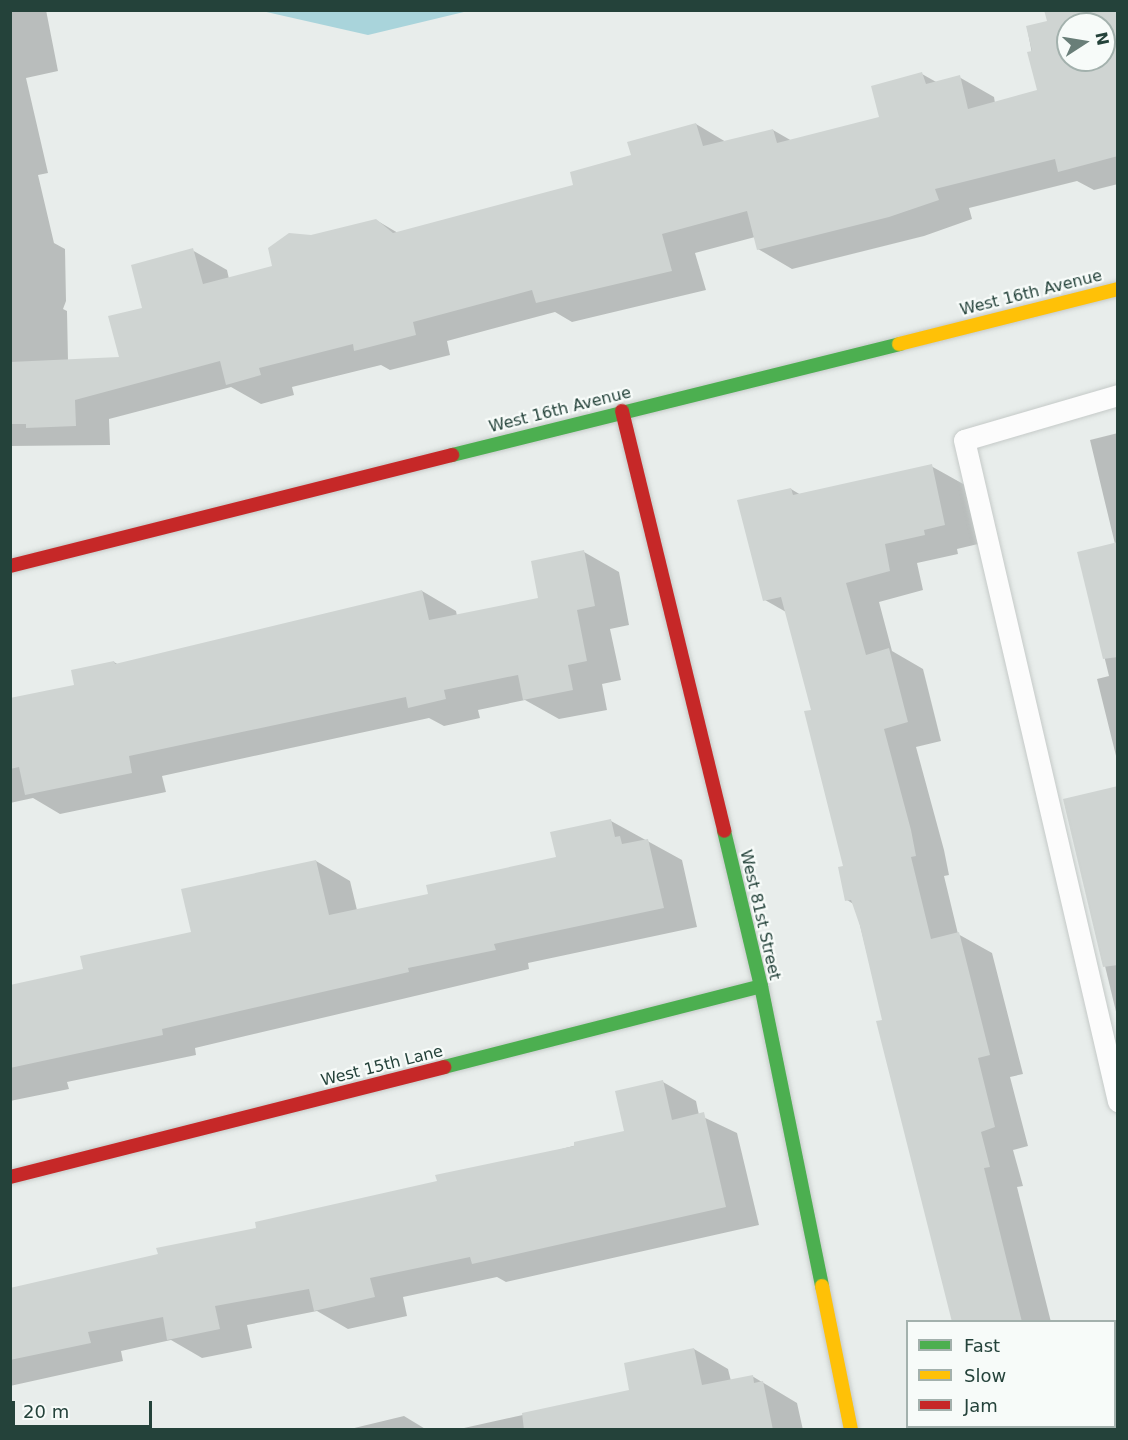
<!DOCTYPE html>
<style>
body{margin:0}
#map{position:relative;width:1128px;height:1440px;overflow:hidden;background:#e8edeb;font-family:"DejaVu Sans",sans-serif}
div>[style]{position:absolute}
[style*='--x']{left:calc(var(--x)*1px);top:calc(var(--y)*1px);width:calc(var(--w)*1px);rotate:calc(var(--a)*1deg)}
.water>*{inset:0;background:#a9d4db}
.shadow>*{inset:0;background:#0003}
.building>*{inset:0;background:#cfd4d2}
.roads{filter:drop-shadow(0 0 2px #c5cac8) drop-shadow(0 0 2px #c5cac8)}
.lane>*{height:21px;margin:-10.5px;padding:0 10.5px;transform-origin:10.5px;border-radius:10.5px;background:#fcfcfc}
.fast>*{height:14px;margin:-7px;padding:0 7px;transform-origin:7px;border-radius:7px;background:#4caf50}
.slow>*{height:14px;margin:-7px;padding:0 7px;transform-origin:7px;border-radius:7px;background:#ffc107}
.jam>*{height:14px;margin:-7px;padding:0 7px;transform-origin:7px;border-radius:7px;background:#c62828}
span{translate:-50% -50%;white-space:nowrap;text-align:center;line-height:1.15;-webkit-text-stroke:4.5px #f7fbf9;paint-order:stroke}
.street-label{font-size:16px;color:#24423a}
.frame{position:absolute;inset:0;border:12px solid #24423a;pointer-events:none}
.legend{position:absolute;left:906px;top:1320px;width:210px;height:108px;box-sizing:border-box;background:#f7fbf9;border:2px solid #a3b1ad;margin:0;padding:8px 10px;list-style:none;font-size:18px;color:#24423a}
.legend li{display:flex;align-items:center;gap:12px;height:30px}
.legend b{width:30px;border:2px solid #a3b1ad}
.north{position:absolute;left:1056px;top:12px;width:60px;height:60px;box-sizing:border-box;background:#f7fbf9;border:2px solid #a3b1ad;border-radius:50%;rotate:78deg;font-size:16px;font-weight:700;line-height:24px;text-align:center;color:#24423a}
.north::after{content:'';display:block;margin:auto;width:21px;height:27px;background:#697e78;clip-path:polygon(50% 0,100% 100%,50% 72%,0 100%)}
.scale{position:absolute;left:12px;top:1401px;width:140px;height:27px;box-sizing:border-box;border:3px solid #24423a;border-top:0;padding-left:8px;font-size:18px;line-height:21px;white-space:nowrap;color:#24423a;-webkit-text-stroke:4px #f7fbf9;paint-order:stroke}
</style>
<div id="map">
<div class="water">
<div style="clip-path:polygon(262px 11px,468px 10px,468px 11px,368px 35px)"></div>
</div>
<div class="shadow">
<div style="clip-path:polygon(evenodd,10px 10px,46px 10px,58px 71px,26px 78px,48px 173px,38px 175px,54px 243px,65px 249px,66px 301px,63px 309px,67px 311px,68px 361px,121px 359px,144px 309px,192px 250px,227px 270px,229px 279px,274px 267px,311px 236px,376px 220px,398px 233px,575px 186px,696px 124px,726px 142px,773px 130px,792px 141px,881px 118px,922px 74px,938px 83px,959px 77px,994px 97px,995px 103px,1039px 91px,1027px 27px,1118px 10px,1118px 184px,1094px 190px,1077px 181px,969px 208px,972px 219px,924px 236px,792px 269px,758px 249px,755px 237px,695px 253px,706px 290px,572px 322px,555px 312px,447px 341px,450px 355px,390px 370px,381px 365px,292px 387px,294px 395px,261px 404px,231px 387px,109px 419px,110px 445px,10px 446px,10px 10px,1068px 24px,1104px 24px,1104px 60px,1068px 60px,1068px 24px)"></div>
<div style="clip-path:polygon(1118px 433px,1118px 764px,1097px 679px,1109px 676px,1079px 553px,1115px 544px,1090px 440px)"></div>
<div style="clip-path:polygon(931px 466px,965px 485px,978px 544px,957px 549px,958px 554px,917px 563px,923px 590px,879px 602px,892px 651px,923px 669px,941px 741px,916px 747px,944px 850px,949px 875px,944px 876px,958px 934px,992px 953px,1023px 1074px,1010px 1077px,1028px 1146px,1013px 1150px,1023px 1186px,1017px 1187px,1051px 1322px,953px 1322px,884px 1021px,855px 905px,847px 900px,845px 867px,813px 711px,786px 612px,765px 600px,791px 489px,801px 495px)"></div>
<div style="clip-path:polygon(584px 552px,619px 572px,629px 625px,610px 629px,621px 680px,602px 684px,607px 710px,559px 719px,525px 700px,478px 710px,480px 718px,444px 726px,429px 718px,162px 776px,166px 792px,60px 814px,33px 798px,10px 803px,10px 700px,76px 686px,114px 662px,119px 665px,422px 591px,456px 611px,457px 616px,540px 599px)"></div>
<div style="clip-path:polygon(1118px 787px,1118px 1020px,1065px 800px)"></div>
<div style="clip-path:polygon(611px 821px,682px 860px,697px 927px,528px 963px,529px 969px,195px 1048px,196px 1055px,67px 1082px,69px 1089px,10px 1101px,10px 986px,85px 971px,193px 933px,316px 861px,350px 881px,357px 910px,430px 895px,558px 859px)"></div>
<div style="clip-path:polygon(663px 1082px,696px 1101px,699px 1115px,737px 1133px,759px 1225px,506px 1282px,497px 1277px,403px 1297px,407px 1316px,348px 1329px,317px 1311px,247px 1325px,252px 1348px,202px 1358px,171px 1340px,121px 1351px,123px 1361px,10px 1386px,10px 1289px,160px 1255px,626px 1132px)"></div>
<div style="clip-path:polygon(694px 1349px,728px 1369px,731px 1381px,752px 1376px,797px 1403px,803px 1430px,455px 1430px,631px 1391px)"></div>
<div style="clip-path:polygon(404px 1416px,427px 1430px,346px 1430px)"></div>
<div style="clip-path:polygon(972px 1426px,1077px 1426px,1078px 1430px,973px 1430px)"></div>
</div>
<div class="building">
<div style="clip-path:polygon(evenodd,1044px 10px,1118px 10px,1118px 156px,1058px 172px,1055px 159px,935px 189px,939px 200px,889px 217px,757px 250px,747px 211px,662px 234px,672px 271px,536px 303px,532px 290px,413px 322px,416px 335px,354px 351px,353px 344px,259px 368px,261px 375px,226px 385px,220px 361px,75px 400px,76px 426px,26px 428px,26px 424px,10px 424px,10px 362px,119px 357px,108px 316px,142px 308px,131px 265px,193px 248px,203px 284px,272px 266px,268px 248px,289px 233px,311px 235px,376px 219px,393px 233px,573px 185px,570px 172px,631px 155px,627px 142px,696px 123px,703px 146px,773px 129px,777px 143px,879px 117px,871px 86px,922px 72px,926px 84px,960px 75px,968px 109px,1037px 90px,1027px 52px,1032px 51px,1026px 26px,1047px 21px,1044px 10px,1068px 24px,1104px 24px,1104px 60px,1068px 60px,1068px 24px)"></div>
<div style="clip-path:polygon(932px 464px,945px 525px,924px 530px,925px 535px,885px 544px,890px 571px,846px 583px,866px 655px,889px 648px,908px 722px,884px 729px,911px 830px,916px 856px,911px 857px,931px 939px,959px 932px,990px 1055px,978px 1058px,995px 1127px,981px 1132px,990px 1167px,984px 1168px,1022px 1322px,952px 1322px,876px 1021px,882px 1020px,860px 926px,851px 900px,845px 901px,838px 867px,843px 866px,804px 711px,811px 710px,781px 597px,763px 601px,737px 500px,791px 488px,793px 495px)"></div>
<div style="clip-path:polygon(1118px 542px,1118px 657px,1103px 659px,1077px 552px)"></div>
<div style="clip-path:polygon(584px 550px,595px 606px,577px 610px,587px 661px,568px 665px,573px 690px,523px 700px,518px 675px,444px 690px,446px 699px,408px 708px,406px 697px,129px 756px,132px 773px,25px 795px,19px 767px,10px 769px,10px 698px,74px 685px,71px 670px,114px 661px,115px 664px,422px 590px,429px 620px,538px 598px,531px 561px)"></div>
<div style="clip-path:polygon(1118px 786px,1118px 965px,1103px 967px,1063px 799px)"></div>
<div style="clip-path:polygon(611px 819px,615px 837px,620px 836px,622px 844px,648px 839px,664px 908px,494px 944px,496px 950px,408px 968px,409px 972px,162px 1029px,163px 1035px,10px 1068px,10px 985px,83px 969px,80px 956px,191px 932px,181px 889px,316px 860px,329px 915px,428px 894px,426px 885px,556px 857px,550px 832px)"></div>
<div style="clip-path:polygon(663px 1080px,672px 1120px,704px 1112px,726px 1207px,472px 1264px,470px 1257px,370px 1278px,375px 1297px,314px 1311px,309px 1289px,215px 1306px,220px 1329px,167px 1340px,163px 1317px,88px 1332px,91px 1343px,10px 1360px,10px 1288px,158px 1254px,156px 1248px,256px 1228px,255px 1222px,437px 1181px,435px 1175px,574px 1146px,574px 1142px,624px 1131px,615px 1091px)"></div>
<div style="clip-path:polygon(694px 1348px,702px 1385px,753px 1375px,754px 1383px,763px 1381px,773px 1430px,524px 1430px,522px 1413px,629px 1390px,624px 1363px)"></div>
</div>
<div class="roads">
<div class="lane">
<div style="--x:1118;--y:395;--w:160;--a:163.7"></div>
<div style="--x:964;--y:440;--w:679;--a:76.89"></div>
</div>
<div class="fast">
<div style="--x:452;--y:455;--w:461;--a:-13.9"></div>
<div style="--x:724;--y:831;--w:159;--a:76.6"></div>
<div style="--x:761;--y:986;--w:306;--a:78.5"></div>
<div style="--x:444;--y:1067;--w:327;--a:-14.3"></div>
</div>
<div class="slow">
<div style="--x:899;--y:344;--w:226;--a:-14.1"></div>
<div style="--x:822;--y:1286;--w:147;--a:78.6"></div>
</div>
<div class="jam">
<div style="--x:622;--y:411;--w:432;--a:76.3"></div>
<div style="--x:10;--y:566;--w:456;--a:-14.1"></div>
<div style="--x:10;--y:1177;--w:448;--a:-14.2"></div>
</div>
</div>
<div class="street-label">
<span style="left:1031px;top:293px;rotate:-14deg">West 16th Avenue</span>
<span style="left:560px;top:410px;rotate:-14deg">West 16th Avenue</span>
<span style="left:760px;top:915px;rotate:77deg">West 81st Street</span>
<span style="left:382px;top:1066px;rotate:-14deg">West 15th Lane</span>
</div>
<div class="frame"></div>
<ul class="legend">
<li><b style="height:8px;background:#4caf50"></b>Fast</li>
<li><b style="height:8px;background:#ffc107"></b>Slow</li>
<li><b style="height:8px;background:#c62828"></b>Jam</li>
</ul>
<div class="north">N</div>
<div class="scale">20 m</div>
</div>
